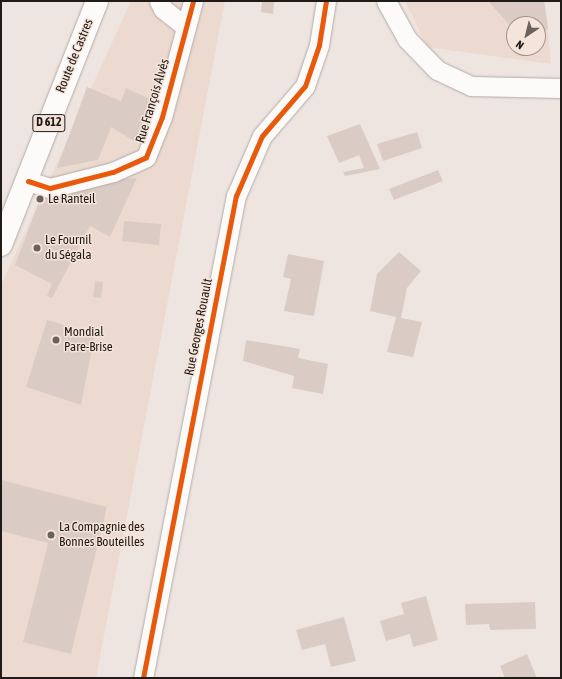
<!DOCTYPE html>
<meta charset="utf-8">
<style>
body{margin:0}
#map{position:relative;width:562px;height:679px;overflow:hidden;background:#efe5e0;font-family:"Asap Condensed",sans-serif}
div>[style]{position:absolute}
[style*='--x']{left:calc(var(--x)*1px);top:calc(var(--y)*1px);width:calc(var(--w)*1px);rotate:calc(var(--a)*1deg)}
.built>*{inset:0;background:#ecdad0}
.building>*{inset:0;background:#daccc4}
.roads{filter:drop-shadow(0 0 1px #b2aba6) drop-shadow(0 0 1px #b2aba6)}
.minor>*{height:19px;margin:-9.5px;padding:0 9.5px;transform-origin:9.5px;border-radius:9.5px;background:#fdfbfa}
.primary>*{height:22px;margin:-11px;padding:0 11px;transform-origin:11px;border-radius:11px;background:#fdfbfa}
.cycleway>*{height:5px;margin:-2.5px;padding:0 2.5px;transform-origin:2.5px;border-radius:2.5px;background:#e8590c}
.dots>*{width:11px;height:11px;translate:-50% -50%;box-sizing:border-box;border:2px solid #f5e4da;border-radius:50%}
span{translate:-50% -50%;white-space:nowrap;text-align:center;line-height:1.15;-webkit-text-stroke:3px #f5e4da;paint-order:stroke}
.shield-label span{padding:1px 3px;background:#f5e4da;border:1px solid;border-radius:3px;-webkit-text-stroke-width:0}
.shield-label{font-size:12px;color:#211b18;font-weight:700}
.street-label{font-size:13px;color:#211b18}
.poi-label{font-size:13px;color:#211b18}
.left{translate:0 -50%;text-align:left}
.frame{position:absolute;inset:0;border:2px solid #211b18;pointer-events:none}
.north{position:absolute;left:506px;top:16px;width:40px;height:40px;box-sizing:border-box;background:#f5e4da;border:1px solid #a0948c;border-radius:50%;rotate:215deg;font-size:11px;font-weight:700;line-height:16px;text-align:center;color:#211b18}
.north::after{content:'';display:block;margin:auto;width:14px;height:18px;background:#69625e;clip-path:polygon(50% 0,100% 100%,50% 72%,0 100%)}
</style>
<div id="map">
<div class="built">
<div style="clip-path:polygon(131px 1px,225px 1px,96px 678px,1px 678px,1px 285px)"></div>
<div style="clip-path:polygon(evenodd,405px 1px,545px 1px,551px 64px,427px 47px,405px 1px,514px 24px,538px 24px,538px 48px,514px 48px,514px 24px)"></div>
</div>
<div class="building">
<div style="clip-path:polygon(262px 1px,274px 2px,273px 14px,261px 12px)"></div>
<div style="clip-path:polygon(488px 1px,544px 1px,548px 29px,538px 35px,538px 24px,514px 24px,514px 30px)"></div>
<div style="clip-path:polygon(87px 87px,121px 101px,126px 88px,150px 99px,139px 133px,134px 141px,111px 127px,98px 160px,57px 168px)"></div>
<div style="clip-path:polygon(360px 124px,380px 169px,345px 176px,343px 172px,364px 168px,359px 155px,339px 163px,327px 136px)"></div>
<div style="clip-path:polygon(417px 132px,422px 148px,383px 161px,377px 144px)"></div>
<div style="clip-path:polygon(438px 170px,443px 181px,394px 200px,389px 189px)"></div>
<div style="clip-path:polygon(137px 178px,110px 237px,90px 226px,52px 298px,47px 296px,52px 284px,15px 265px,40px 199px,113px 179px)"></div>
<div style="clip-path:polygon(124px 221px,161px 224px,159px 245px,122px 241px)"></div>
<div style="clip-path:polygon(399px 252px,421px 271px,407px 288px,401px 318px,422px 322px,413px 357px,387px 352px,396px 317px,370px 311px,377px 274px)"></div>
<div style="clip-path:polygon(288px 254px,324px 261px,314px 316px,284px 311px,291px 279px,283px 277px)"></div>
<div style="clip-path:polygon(95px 281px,103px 282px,101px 298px,93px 297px)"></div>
<div style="clip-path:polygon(47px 320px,95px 334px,81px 405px,26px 387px)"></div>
<div style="clip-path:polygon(246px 340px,300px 349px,298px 358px,328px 364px,323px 394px,292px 388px,294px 376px,243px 361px)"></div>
<div style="clip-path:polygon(1px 480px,107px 507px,71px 654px,23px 642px,48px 543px,1px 531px)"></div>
<div style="clip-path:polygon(426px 596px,438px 640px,413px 647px,410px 634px,386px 641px,380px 621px,404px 614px,401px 603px)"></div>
<div style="clip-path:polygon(535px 602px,536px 629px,490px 630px,489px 624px,466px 625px,465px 604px)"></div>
<div style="clip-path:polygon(344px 617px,356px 661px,331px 667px,325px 644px,302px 650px,296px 630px)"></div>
<div style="clip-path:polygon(527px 654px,537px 678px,505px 678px,500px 666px)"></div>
</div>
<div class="roads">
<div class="minor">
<div style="--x:159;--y:1;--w:9;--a:63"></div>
<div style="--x:163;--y:9;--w:29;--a:38"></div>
<div style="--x:386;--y:1;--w:43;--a:61.1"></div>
<div style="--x:407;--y:39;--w:43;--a:45.9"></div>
<div style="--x:437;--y:70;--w:38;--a:25"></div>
<div style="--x:471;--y:86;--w:90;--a:1.3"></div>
<div style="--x:28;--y:181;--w:23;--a:18"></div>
<div style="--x:50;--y:188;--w:65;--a:-14.3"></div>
<div style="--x:113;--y:172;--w:36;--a:-24"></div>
<div style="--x:146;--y:157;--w:43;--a:-68.2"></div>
<div style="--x:162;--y:117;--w:120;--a:-75"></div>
<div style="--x:143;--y:678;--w:491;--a:-79.1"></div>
<div style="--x:236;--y:196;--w:65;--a:-66.6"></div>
<div style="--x:262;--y:136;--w:66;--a:-49.3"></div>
<div style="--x:305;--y:86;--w:43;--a:-71.1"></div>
<div style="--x:319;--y:45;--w:45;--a:-81"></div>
</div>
<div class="primary">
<div style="--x:1;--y:245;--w:262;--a:-68.5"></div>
</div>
</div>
<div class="cycleway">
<div style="--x:28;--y:181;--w:23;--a:18"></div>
<div style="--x:50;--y:188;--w:65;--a:-14.3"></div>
<div style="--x:113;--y:172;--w:36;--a:-24"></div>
<div style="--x:146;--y:157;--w:43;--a:-68.2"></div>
<div style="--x:162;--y:117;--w:120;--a:-75"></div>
<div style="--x:143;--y:678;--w:491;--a:-79.1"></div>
<div style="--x:236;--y:196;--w:65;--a:-66.6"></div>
<div style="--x:262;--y:136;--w:66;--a:-49.3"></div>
<div style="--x:305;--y:86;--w:43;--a:-71.1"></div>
<div style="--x:319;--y:45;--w:45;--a:-81"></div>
</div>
<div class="dots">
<div style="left:40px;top:199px;background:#69625e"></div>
<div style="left:37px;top:248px;background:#69625e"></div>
<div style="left:56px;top:340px;background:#69625e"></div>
<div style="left:51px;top:535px;background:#69625e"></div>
</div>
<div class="shield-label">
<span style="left:49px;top:123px">D 612</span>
</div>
<div class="street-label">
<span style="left:75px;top:56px;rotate:-68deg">Route de Castres</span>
<span style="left:153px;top:101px;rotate:-73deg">Rue François Alvès</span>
<span style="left:199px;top:327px;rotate:-79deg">Rue Georges Rouault</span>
</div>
<div class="poi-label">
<span class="left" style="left:48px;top:199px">Le Ranteil</span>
<span class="left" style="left:45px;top:248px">Le Fournil<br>du Ségala</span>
<span class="left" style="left:64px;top:340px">Mondial<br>Pare-Brise</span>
<span class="left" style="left:59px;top:535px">La Compagnie des<br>Bonnes Bouteilles</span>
</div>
<div class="frame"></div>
<div class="north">N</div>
</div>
